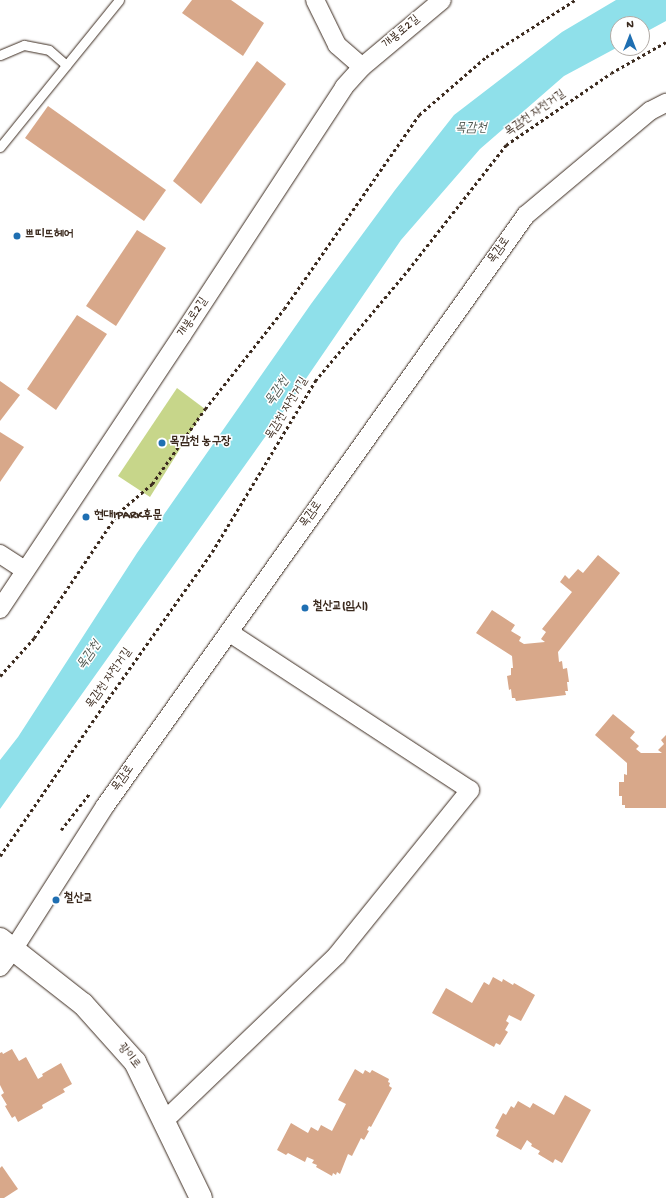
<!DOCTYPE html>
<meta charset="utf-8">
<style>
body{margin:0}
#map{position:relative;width:666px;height:1198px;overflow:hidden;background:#fff;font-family:"Gochi Hand","Poor Story",sans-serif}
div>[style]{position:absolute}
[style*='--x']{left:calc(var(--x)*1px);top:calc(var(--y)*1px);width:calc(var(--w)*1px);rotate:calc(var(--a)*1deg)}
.green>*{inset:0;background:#c7d68a}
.water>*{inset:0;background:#8fe0ea}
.building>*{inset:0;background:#d8a88a}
.path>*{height:2.5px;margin-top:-1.25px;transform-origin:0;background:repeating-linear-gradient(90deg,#3b2a1e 0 3px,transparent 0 6px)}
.roads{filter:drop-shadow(0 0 1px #3b2a1e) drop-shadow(0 0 1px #3b2a1e)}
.service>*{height:9px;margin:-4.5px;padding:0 4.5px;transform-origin:4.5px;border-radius:4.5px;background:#fff}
.minor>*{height:18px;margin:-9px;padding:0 9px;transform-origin:9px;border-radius:9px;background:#fff}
.tertiary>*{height:22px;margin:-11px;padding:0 11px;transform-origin:11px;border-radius:11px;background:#fff}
.dots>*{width:11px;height:11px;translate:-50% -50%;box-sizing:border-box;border:2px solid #fff;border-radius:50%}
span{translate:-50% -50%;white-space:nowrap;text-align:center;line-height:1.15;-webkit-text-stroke:3px #fff;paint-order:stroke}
.street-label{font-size:12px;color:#3b2a1e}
.poi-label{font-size:12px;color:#3b2a1e;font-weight:700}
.left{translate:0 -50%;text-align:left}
.water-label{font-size:13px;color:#505851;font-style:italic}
.north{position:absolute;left:610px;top:16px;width:40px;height:40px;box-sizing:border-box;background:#fff;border:1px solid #b1aaa5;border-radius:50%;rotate:0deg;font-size:11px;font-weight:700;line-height:16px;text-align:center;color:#3b2a1e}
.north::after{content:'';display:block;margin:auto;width:14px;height:18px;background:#1f6fb2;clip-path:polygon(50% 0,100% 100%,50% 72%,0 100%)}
</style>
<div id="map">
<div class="green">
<div style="clip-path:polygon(177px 388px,205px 409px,150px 497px,118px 476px)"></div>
</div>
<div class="water">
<div style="clip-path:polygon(616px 0,666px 0,666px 21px,642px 34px,642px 24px,618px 24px,618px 47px,564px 76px,480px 149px,401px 240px,290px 402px,0 809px,0 760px,18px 737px,137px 553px,311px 304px,395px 190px,454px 115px,562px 32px)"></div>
</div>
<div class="building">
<div style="clip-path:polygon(192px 0,231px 0,264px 23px,243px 56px,182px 13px)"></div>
<div style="clip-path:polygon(257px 61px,286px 84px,201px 204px,173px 181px)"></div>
<div style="clip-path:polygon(48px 106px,166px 190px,144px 221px,25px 138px)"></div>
<div style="clip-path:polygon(137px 230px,166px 248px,116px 326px,86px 306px)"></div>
<div style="clip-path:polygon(77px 315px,107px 334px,56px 410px,27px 389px)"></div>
<div style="clip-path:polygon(0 381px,20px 395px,0 421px)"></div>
<div style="clip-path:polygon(0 432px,24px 447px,0 482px)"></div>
<div style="clip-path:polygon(598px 555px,620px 573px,558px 652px,559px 662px,562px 661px,563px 669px,567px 668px,569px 682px,567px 682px,568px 691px,565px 691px,566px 695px,516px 701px,515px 698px,512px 698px,511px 689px,509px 690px,507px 676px,511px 675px,511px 668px,513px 668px,512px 656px,476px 633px,492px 610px,515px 625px,511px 631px,521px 637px,519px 641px,524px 644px,545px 642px,541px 639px,546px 632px,542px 629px,572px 592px,560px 582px,565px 575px,569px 579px,578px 569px,583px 573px)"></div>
<div style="clip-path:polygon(613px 714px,635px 732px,630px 738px,639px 746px,636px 749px,641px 753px,662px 753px,658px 750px,664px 744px,661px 740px,666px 735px,666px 808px,625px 808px,625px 805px,622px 805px,622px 796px,619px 796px,619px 782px,624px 782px,624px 774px,627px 775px,627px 763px,595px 735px)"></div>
<div style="clip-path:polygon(493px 977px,502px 982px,503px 979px,513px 985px,514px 983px,535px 995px,521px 1021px,509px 1015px,506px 1021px,509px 1023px,505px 1030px,508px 1032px,500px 1045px,496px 1043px,494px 1047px,432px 1013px,446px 988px,472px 1003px,484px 982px,489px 985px)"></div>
<div style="clip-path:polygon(12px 1049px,19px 1061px,26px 1057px,38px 1079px,43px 1076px,42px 1074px,61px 1063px,72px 1084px,63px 1089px,65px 1092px,42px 1105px,43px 1108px,18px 1122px,15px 1116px,12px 1118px,5px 1106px,7px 1105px,1px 1095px,4px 1093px,0 1085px,0 1053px,2px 1052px,3px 1054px)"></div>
<div style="clip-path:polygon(355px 1069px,363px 1074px,365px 1070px,370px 1073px,372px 1070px,389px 1079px,388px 1082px,390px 1083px,389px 1086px,392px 1088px,371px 1127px,369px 1126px,367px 1130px,369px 1131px,364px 1140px,361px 1138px,352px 1156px,348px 1154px,340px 1174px,337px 1172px,336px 1175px,333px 1173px,332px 1176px,316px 1167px,317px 1165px,312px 1163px,314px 1160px,307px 1157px,305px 1162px,288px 1153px,286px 1155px,277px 1150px,291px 1123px,308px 1133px,311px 1127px,318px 1131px,321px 1125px,332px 1131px,346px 1104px,338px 1100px)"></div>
<div style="clip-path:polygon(565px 1095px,591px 1110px,562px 1163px,555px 1159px,553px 1163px,538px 1154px,540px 1151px,531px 1146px,532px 1144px,527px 1140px,521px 1150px,496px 1136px,499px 1130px,495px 1128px,503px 1113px,506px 1115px,511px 1106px,514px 1108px,518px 1101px,530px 1108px,533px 1103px,554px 1115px)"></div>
<div style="clip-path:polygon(2px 1166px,18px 1189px,4px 1198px,0 1198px,0 1168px)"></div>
</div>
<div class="path">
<div style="--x:0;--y:676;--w:51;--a:-48.2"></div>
<div style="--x:34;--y:638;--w:151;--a:-56.1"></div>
<div style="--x:118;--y:513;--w:45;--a:-40.5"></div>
<div style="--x:152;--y:484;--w:92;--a:-54.8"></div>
<div style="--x:205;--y:409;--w:127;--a:-51.7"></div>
<div style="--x:284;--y:309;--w:236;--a:-55.2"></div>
<div style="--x:419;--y:115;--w:89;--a:-40.9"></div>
<div style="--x:486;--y:57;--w:106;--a:-32.6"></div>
<div style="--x:61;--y:830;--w:46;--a:-52.1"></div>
<div style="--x:0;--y:856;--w:191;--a:-55.5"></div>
<div style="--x:108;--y:699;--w:180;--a:-54.7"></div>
<div style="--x:212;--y:552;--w:200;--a:-58.9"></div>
<div style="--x:315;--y:381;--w:145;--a:-50"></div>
<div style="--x:408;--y:270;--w:159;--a:-51.9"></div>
<div style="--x:506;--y:145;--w:127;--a:-34.4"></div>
<div style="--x:611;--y:73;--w:63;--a:-29.4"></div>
</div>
<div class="roads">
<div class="service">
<div style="--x:0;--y:55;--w:26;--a:-23"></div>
<div style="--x:24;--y:45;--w:25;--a:11"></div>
<div style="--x:49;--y:50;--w:23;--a:41"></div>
<div style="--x:0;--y:147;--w:189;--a:-51"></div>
</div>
<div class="minor">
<div style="--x:315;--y:0;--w:50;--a:63.9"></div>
<div style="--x:337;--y:45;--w:33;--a:41"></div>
<div style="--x:0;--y:554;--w:30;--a:33"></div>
<div style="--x:0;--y:609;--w:329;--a:-56.4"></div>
<div style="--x:182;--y:335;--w:296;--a:-56.8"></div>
<div style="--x:344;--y:87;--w:27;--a:-48"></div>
<div style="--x:362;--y:67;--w:104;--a:-39.9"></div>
<div style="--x:0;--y:967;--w:21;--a:-53"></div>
<div style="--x:13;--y:950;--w:171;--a:-57.4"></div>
<div style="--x:105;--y:806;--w:726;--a:-54.54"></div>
<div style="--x:526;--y:215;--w:162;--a:-40"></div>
<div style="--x:650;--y:111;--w:18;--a:-27"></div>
<div style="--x:164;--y:1121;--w:240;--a:-43.8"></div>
<div style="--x:337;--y:955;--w:212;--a:-51.1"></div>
<div style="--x:470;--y:790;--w:288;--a:-146.8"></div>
</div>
<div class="tertiary">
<div style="--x:0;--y:939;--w:105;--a:38.1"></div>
<div style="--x:83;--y:1004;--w:78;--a:48.1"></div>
<div style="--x:135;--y:1062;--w:151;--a:64.1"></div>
</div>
</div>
<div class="dots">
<div style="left:17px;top:236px;background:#1f6fb2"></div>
<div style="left:162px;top:443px;background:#1f6fb2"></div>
<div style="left:86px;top:517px;background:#1f6fb2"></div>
<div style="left:305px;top:608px;background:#1f6fb2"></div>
<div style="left:56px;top:900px;background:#1f6fb2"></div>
</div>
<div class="street-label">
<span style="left:402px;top:33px;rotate:-40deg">개봉로2길</span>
<span style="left:536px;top:114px;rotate:-35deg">목감천 자전거길</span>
<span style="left:500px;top:251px;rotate:-55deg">목감로</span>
<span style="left:194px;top:318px;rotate:-57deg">개봉로2길</span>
<span style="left:288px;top:409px;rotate:-59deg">목감천 자전거길</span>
<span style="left:312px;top:515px;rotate:-55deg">목감로</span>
<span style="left:110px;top:679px;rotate:-55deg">목감천 자전거길</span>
<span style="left:124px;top:779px;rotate:-55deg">목감로</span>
<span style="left:128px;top:1057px;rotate:53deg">광이로</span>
</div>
<div class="poi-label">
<span class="left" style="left:25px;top:236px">쁘띠뜨헤어</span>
<span class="left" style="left:170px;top:443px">목감천 농구장</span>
<span class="left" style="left:94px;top:517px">현대IPARK후문</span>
<span class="left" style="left:313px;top:608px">철산교(임시)</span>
<span class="left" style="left:64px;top:900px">철산교</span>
</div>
<div class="water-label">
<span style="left:471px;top:129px">목감천</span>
<span style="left:278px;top:392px;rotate:-55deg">목감천</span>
<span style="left:90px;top:656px;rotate:-55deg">목감천</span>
</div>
<div class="north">N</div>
</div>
